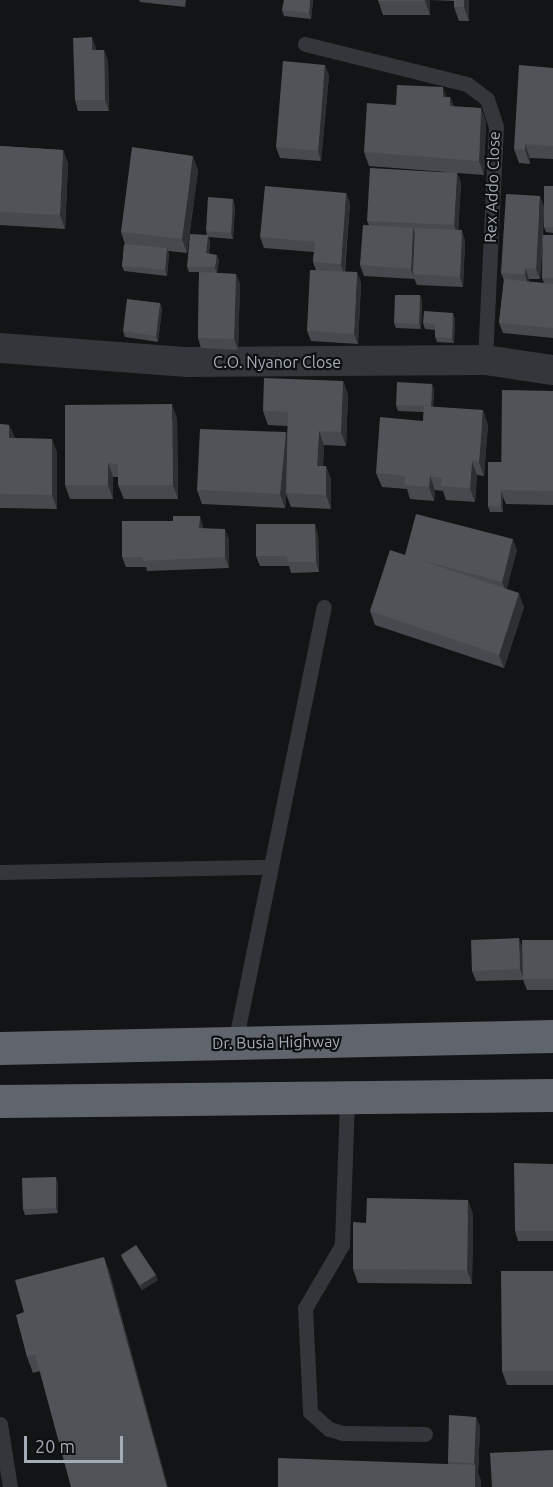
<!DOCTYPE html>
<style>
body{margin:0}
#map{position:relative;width:553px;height:1487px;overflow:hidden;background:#131415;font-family:Ubuntu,sans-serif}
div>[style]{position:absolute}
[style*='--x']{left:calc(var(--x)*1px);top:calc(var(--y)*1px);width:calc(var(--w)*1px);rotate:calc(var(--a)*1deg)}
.lane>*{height:15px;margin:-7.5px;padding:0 7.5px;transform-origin:7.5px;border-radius:7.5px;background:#34363b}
.street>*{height:30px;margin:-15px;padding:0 15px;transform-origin:15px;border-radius:15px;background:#34363b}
.highway>*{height:33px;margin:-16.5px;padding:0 16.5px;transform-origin:16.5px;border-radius:16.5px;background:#60646c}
.wall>*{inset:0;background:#46494e}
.shaded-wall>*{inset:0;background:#2d3032}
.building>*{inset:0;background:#505459}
span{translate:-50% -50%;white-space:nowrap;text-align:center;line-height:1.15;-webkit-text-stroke:4.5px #0e0f10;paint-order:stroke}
.street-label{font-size:16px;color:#a4acb7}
.scale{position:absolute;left:24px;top:1436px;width:99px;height:27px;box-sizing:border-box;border:3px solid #a4acb7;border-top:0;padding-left:8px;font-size:18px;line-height:21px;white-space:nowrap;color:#a4acb7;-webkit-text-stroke:4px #0e0f10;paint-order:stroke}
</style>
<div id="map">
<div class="lane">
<div style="--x:305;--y:44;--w:167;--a:13.9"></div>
<div style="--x:467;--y:84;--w:25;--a:37"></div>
<div style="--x:487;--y:99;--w:28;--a:72"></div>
<div style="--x:496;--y:126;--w:234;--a:92.7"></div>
<div style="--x:0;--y:872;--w:270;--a:-1.1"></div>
<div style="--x:235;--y:1043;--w:445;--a:-78.5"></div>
<div style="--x:347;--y:1099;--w:146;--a:92"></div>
<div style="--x:342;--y:1245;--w:73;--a:120.4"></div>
<div style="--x:305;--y:1308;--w:104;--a:87.2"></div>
<div style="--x:310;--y:1412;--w:25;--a:42"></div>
<div style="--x:329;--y:1429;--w:15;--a:16"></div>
<div style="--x:343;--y:1433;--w:82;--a:0.7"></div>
<div style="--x:0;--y:1424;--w:64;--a:81"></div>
</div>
<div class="street">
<div style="--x:0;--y:348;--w:188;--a:4.3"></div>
<div style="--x:187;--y:362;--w:298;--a:-0.4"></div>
<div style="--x:485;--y:360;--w:69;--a:8.4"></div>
</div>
<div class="highway">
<div style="--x:0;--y:1048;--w:553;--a:-1.24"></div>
<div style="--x:0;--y:1101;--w:553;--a:-0.62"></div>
</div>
<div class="wall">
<div style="clip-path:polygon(139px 0,186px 0,185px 7px,140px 2px)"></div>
<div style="clip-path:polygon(313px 0,311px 19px,284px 16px,282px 10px)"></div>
<div style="clip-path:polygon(378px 0,469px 0,469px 21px,459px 21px,454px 7px,454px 1px,430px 0,430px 15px,383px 15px)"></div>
<div style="clip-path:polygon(96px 48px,96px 50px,104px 50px,108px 61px,109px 111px,78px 111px,75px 100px)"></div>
<div style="clip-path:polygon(553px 68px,553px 159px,530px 158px,530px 164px,519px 163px,514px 149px)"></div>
<div style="clip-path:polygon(329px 75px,321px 161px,280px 158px,276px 147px)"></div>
<div style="clip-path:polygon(447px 97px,450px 97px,454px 107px,481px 108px,486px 122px,484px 175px,457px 173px,461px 183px,458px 230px,465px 240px,463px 287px,417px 285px,414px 278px,414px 279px,364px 276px,360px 265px,369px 225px,367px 221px,446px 172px,369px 166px,364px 152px,396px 105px)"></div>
<div style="clip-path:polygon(0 146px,63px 150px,68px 164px,65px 229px,0 225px)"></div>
<div style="clip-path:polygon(198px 170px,187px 253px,168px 251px,169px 254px,167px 276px,124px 271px,122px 266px,125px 244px,121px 232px)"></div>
<div style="clip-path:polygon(evenodd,553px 186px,553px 233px,546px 232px,544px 227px,544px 210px,543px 235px,553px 235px,553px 338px,503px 333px,499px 323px,504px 280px,501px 273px,544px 206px,553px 186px,543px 238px,542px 278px,544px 283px,529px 282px,529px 279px,540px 279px,543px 238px)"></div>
<div style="clip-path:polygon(346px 193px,350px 203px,345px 272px,357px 272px,361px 283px,358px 344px,311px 341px,307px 331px,316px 270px,313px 262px,314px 252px,264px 248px,260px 237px)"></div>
<div style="clip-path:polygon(235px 205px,233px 239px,208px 237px,210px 241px,209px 254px,219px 260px,217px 273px,236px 274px,240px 284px,238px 350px,201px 348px,198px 338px,199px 272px,189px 272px,187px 267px,207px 235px,206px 231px)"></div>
<div style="clip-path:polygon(420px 295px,422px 301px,421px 329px,396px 328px,394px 323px)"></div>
<div style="clip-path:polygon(160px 303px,162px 309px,158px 342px,125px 337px,123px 331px)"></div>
<div style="clip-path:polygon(455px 319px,454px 343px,437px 342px,435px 337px,435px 330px,425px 329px,423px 323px)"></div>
<div style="clip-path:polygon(343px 381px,348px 395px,346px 446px,324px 445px,323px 466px,326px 466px,331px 480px,331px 509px,291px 507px,286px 494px,285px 508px,202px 504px,197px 490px,287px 436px,288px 426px,268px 425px,263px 411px)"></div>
<div style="clip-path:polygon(432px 384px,434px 389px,433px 407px,488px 424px,484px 476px,477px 475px,475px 502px,446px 500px,443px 491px,435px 490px,434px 501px,410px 499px,407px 489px,382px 487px,376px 473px,423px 421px,424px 412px,398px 411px,396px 405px)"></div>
<div style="clip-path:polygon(553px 391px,553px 505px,506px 504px,503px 497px,503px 512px,490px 512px,488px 506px,501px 462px)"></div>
<div style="clip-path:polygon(177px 418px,178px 499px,124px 499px,118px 485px,118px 477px,113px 477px,113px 499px,70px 499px,65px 485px)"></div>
<div style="clip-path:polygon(0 424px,9px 425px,15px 438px,52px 439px,57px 453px,57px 509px,0 508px)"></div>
<div style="clip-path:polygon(200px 516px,203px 528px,229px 539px,229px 568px,147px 571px,146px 567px,126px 567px,122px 557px,173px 521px)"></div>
<div style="clip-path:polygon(318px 534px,319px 572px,291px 573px,289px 566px,260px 566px,256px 556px)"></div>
<div style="clip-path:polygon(517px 550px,506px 589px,524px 607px,504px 668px,375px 625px,370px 611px,405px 555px)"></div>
<div style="clip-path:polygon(553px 940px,553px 990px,527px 990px,523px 980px,476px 981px,472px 971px,523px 948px)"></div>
<div style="clip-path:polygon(553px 1164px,553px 1241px,518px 1241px,515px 1231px)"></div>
<div style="clip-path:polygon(58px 1183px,58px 1213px,25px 1215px,23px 1209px)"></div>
<div style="clip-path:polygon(473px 1214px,472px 1284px,358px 1283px,353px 1269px,366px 1223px)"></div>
<div style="clip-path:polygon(121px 1255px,158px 1280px,142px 1290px,123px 1260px)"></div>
<div style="clip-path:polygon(553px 1271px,553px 1385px,507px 1385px,502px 1371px)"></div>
<div style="clip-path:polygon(110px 1273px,40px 1371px,33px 1373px,27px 1357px,24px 1312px)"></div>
<div style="clip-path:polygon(476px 1417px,480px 1427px,478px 1473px,481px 1481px,481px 1487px,278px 1487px,448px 1464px,448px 1462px)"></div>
</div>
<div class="shaded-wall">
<div style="clip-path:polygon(310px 0,313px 0,311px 19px,309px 13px)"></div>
<div style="clip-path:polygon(425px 0,430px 0,430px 15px,425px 1px)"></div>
<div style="clip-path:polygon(464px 0,469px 0,469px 21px,464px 7px)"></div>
<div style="clip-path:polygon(92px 37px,96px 48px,95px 61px,92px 50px)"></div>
<div style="clip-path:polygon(104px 50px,108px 61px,109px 111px,105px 100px)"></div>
<div style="clip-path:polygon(325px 65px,329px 75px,321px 161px,318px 151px)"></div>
<div style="clip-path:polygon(443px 87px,448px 101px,443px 97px)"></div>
<div style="clip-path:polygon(450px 97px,455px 111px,450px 106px)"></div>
<div style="clip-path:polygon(481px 108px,486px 122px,484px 175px,479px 161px)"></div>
<div style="clip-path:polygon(525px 144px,530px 158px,530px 164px,525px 150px)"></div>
<div style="clip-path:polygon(63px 150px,68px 164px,65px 229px,60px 215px)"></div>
<div style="clip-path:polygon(193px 156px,198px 170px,187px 253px,182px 239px)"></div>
<div style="clip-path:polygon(457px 173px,461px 183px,458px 236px,454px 225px)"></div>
<div style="clip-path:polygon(346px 193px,350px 203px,344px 275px,341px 264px)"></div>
<div style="clip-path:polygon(540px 196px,544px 206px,540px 279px,536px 269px)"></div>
<div style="clip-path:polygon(233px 199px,235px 205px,233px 239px,231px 233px)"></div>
<div style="clip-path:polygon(413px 228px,417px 239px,413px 274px,414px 279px,411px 269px)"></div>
<div style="clip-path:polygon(462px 230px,465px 240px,463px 287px,460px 277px)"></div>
<div style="clip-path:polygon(208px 235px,210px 241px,208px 259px,206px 253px)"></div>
<div style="clip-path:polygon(167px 248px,169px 254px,167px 276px,165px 270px)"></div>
<div style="clip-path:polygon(217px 255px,219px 260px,217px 273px,215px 267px)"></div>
<div style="clip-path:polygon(525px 268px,529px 279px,528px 285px,525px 274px)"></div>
<div style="clip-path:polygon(357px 272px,361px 283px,358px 344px,354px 334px)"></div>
<div style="clip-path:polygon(236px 274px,240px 284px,238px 350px,234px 339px)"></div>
<div style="clip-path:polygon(420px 295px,422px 301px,421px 329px,419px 324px)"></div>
<div style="clip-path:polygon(160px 303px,162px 309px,158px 342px,156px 336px)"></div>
<div style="clip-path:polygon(453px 313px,455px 319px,454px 343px,452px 338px)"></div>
<div style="clip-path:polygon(343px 381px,348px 395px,346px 446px,341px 432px)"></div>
<div style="clip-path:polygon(432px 384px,434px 389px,433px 413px,431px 407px)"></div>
<div style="clip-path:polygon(172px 404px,177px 418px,178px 499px,173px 485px)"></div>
<div style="clip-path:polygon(483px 410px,488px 424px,484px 476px,479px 462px)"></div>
<div style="clip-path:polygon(9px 425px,15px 439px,9px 438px)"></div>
<div style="clip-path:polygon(319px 431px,324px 445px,322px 480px,317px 466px)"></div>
<div style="clip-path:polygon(286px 432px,291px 446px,285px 508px,280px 494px)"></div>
<div style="clip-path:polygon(52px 439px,57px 453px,57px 509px,52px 495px)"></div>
<div style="clip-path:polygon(472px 461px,477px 475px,475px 502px,470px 488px)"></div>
<div style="clip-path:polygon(108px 463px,113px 477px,113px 499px,108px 485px)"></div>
<div style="clip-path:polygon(326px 466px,331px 480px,331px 509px,326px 495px)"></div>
<div style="clip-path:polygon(430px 476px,435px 490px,434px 501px,429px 487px)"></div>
<div style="clip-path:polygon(501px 491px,503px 497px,503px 512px,501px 507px)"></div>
<div style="clip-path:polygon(200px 516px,203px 527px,203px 539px,199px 528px)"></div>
<div style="clip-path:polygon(315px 524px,318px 534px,319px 572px,316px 562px)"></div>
<div style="clip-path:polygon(225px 529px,229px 539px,229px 568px,225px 557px)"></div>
<div style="clip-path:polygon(513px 539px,517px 550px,506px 592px,502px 582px)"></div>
<div style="clip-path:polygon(519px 593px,524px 607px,504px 668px,499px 655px)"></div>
<div style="clip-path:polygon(519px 938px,523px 949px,524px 980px,520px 969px)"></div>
<div style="clip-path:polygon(56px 1177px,58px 1183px,58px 1213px,56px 1208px)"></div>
<div style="clip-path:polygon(468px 1200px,473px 1214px,472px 1284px,467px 1270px)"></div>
<div style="clip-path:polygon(104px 1257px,110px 1273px,168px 1487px,167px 1487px)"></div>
<div style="clip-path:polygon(156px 1275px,158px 1280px,142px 1290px,140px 1285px)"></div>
<div style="clip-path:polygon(476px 1417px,480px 1427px,478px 1473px,481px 1481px,481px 1487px,475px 1487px,475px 1465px,474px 1463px)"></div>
</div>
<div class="building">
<div style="clip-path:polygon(284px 0,310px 0,309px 13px,282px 10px)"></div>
<div style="clip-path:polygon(378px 0,425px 0,425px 1px,378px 1px)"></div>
<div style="clip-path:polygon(454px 0,464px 0,464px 7px,454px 7px)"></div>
<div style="clip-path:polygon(92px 37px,92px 50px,104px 50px,105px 100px,75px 100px,73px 38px)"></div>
<div style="clip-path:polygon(283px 61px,325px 65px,318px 151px,276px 147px)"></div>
<div style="clip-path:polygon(519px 65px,553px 68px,553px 146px,525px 144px,525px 150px,514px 149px)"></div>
<div style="clip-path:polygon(397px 85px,443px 87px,443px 97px,450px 97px,450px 106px,481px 108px,479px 161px,364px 152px,367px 103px,396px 105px)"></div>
<div style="clip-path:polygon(0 146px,63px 150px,60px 215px,0 212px)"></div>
<div style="clip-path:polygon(132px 147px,193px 156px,182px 239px,121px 232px)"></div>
<div style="clip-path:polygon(370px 168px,457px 173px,454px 225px,367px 221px)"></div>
<div style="clip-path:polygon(265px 186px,346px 193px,341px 264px,313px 262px,315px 242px,260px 237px)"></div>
<div style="clip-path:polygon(544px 186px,553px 186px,553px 227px,544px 227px)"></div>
<div style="clip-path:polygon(506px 194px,540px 196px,536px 269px,525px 268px,525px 274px,501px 273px)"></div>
<div style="clip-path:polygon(208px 197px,233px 199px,231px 233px,206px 231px)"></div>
<div style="clip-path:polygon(363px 225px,413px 228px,411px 269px,360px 265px)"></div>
<div style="clip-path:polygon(415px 228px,462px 230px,460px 277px,413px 274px)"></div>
<div style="clip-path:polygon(190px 234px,208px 235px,206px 253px,217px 255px,215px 267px,187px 267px)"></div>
<div style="clip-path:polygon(543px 235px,553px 235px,553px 278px,542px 278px)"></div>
<div style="clip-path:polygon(124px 244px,167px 248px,165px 270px,122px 266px)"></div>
<div style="clip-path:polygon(310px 270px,357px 272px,354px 334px,307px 331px)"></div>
<div style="clip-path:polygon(199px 272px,236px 274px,234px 339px,198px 338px)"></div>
<div style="clip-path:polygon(504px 279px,553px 284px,553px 328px,499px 323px)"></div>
<div style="clip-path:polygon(395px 295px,420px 295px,419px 324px,394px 323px)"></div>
<div style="clip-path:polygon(127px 299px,160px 303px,156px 336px,123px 331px)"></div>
<div style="clip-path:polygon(424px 311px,453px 313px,452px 338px,435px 337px,435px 324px,423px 323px)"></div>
<div style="clip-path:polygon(264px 378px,343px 381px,341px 432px,319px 431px,317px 466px,326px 466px,326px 495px,286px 493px,288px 412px,263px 411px)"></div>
<div style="clip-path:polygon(397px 382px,432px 384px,431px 406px,396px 405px)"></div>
<div style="clip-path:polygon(502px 390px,553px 391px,553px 491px,501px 490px)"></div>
<div style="clip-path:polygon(172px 404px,173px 485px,118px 485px,118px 464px,108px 463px,108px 485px,65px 485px,65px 405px)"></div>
<div style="clip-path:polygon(424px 406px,483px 410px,479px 462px,472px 461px,470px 488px,441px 486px,442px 478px,430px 476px,429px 487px,405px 485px,405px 476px,376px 473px,380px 417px,423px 421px)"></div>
<div style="clip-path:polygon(0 424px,9px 425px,9px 438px,52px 439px,52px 495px,0 494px)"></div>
<div style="clip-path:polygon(200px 429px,286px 432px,280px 494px,197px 490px)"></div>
<div style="clip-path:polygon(488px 462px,501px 462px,501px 507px,488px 506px)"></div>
<div style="clip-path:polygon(416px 514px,513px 539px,502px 582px,424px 561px,405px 555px)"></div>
<div style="clip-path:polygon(173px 516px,200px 516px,199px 528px,225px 529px,225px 557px,143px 561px,143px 557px,122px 557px,122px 521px,173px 521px)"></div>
<div style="clip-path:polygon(256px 524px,315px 524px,316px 562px,288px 562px,287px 556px,256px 556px)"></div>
<div style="clip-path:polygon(390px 550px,519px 593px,499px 655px,370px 611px)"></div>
<div style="clip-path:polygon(519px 938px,520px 969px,472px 971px,471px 940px)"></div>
<div style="clip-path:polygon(522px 940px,553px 940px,553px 979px,523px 979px)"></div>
<div style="clip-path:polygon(514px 1163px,553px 1164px,553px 1231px,515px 1231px)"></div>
<div style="clip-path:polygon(56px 1177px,56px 1208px,23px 1209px,22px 1178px)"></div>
<div style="clip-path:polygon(367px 1198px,468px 1200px,467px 1270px,353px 1269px,353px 1222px,366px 1223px)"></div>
<div style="clip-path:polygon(136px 1245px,156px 1275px,140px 1285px,121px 1255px)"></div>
<div style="clip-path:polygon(104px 1257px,167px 1487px,71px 1487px,35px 1354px,27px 1357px,16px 1315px,24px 1312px,15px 1280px)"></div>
<div style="clip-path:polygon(501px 1271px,553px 1271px,553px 1371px,502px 1371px)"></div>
<div style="clip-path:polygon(449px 1415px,476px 1417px,474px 1463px,448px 1462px)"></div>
<div style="clip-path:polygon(553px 1450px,553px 1487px,492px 1487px,490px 1453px)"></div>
<div style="clip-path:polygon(278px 1458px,475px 1465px,475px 1487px,278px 1487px)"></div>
</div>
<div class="street-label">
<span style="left:492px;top:187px;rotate:-88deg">Rex Addo Close</span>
<span style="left:277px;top:362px">C.O. Nyanor Close</span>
<span style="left:276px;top:1042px;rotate:-1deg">Dr. Busia Highway</span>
</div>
<div class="scale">20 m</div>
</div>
